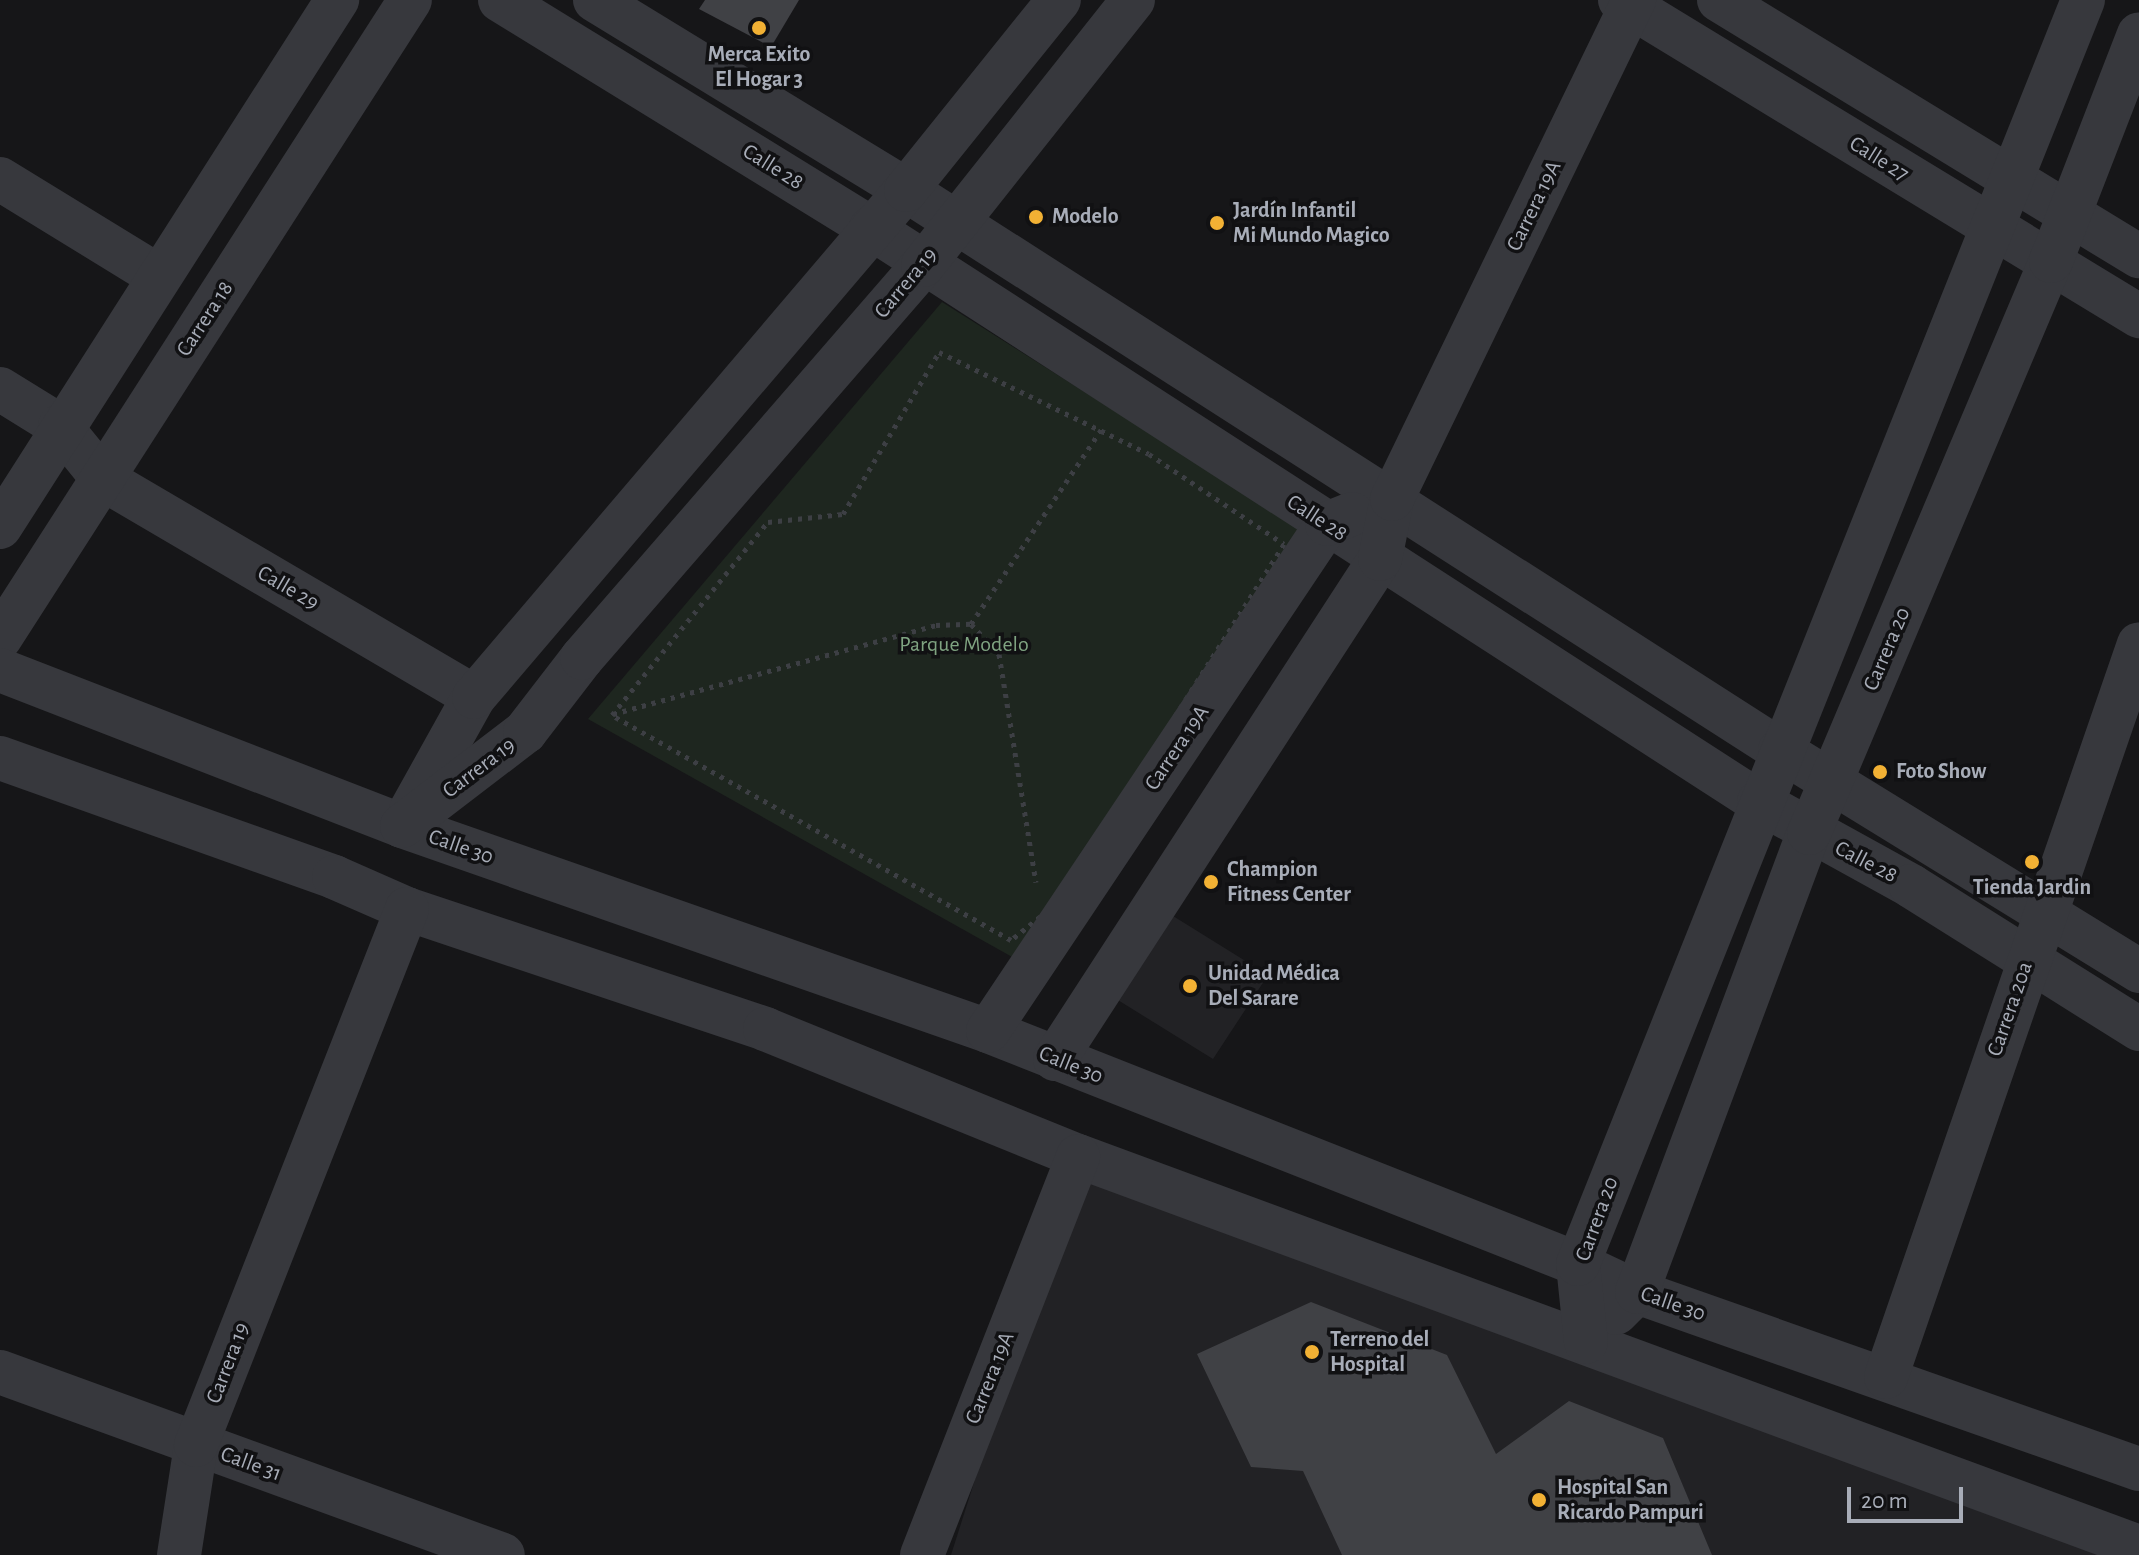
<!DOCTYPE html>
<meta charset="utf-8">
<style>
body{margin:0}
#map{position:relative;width:2139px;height:1555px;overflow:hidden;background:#161618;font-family:"Alegreya Sans",sans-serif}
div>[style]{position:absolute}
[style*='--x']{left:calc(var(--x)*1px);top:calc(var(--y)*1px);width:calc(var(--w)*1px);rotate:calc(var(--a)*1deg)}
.built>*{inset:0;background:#222225}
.green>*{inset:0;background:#1e261f}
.building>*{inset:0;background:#404145}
.path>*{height:5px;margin-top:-2.5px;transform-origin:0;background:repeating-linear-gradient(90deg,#3d3f44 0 4px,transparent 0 10px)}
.minor>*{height:44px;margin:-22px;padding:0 22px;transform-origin:22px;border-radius:22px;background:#37383d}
.dots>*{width:22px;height:22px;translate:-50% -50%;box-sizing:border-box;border:4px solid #111113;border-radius:50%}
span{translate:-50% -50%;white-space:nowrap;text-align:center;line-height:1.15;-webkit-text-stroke:7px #111113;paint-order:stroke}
.poi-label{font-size:22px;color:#a8adb8;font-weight:700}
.left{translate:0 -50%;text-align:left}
.street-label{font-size:22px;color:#a8adb8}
.park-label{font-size:22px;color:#7fa381}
.scale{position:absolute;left:1847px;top:1487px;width:116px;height:36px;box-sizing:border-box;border:4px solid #a8adb8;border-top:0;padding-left:10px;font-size:24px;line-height:28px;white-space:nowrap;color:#a8adb8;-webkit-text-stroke:6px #111113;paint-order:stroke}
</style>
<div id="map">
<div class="built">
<div style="clip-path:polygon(1165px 911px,1268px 975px,1213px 1059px,1113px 997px)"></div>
<div style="clip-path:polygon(1078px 1156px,2139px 1555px,951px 1555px)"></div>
</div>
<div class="green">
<div style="clip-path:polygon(942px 302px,1326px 544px,1030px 967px,588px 719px)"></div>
</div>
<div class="building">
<div style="clip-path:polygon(705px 0,799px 0,771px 47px,699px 9px)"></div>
<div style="clip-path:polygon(1311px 1302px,1447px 1355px,1496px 1454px,1569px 1401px,1663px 1438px,1712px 1555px,1342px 1555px,1303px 1471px,1251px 1467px,1197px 1354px)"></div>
</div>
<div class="path">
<div style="--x:939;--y:352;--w:233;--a:25.9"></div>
<div style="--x:1149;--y:454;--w:162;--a:33.7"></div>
<div style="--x:1284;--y:544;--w:426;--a:122.3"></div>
<div style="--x:1056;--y:904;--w:58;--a:141.3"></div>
<div style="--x:1011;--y:940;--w:458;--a:-150.6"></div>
<div style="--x:612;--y:715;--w:248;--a:-51.1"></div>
<div style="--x:768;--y:522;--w:75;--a:-6.1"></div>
<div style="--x:843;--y:514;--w:188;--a:-59.3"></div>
<div style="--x:971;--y:624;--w:234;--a:-56.2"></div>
<div style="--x:613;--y:714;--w:335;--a:-15.4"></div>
<div style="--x:936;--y:625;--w:35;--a:-2"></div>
<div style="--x:971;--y:624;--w:41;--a:47"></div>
<div style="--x:999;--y:654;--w:231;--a:80.8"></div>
</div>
<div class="minor">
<div style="--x:500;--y:0;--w:435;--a:31.6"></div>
<div style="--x:871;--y:228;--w:1057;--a:32.88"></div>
<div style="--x:1759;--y:802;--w:174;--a:28.9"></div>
<div style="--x:1911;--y:886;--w:269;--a:32.1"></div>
<div style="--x:595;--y:0;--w:364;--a:31.4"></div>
<div style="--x:906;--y:190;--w:1038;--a:32.65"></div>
<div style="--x:1780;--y:750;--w:422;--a:31.6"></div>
<div style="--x:1620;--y:0;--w:608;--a:31.34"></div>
<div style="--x:1719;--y:0;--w:492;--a:31.4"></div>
<div style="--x:0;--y:179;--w:185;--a:31.5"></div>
<div style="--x:0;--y:389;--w:70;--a:31.7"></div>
<div style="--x:60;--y:426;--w:68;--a:50.9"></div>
<div style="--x:103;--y:479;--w:430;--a:30.4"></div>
<div style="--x:0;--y:527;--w:626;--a:-57.4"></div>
<div style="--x:0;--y:638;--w:758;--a:-57.27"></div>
<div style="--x:0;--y:670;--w:431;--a:21.2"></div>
<div style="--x:402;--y:826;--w:621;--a:19.28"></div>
<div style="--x:988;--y:1031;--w:634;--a:21.55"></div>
<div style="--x:1578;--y:1264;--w:65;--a:25.4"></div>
<div style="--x:1637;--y:1292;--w:532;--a:19.42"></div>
<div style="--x:0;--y:758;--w:355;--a:19.6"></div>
<div style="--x:334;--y:877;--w:80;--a:23.7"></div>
<div style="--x:407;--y:909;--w:378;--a:18.5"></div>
<div style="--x:765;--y:1029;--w:338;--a:22.1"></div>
<div style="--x:1078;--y:1156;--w:1131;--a:20.23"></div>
<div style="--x:411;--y:810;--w:129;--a:-60.9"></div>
<div style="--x:474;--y:697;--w:666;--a:-49.57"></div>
<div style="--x:906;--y:190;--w:244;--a:-51.2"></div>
<div style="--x:402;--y:826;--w:155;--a:-37.4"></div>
<div style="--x:525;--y:732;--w:93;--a:-52.4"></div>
<div style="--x:582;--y:658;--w:520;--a:-49.05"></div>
<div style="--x:923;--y:265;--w:338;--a:-51.6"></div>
<div style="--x:988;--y:1031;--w:610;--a:-56.23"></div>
<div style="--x:1327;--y:524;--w:27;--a:-22"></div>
<div style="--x:1055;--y:1059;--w:596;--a:-56.98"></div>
<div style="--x:1380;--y:559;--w:61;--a:-78.7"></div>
<div style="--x:1392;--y:499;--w:555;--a:-64.13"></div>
<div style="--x:1616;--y:1313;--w:30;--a:-45"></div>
<div style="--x:1637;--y:1292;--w:490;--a:-69.5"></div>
<div style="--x:1809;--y:833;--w:621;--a:-67.07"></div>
<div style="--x:2051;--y:261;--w:243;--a:-68.8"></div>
<div style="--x:1586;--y:1342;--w:78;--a:-95.9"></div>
<div style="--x:1578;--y:1264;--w:1361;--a:-68.22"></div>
<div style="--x:0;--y:1372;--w:535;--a:19.99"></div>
<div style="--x:1886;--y:1377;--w:775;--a:-70.96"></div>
<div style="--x:179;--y:1555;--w:111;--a:-81.2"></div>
<div style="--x:196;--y:1445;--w:576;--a:-68.51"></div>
<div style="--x:922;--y:1555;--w:428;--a:-68.6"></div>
</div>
<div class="dots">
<div style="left:759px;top:28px;background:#f2b134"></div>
<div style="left:1036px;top:217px;background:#f2b134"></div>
<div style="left:1217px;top:223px;background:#f2b134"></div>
<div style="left:1880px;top:772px;background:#f2b134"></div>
<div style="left:2032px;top:862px;background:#f2b134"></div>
<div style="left:1211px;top:882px;background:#f2b134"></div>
<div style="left:1190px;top:986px;background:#f2b134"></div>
<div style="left:1312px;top:1352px;background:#f2b134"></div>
<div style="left:1539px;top:1500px;background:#f2b134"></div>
</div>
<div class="poi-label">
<span style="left:759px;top:67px">Merca Exito<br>El Hogar 3</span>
<span class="left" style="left:1233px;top:223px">Jardín Infantil<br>Mi Mundo Magico</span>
<span class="left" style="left:1052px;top:217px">Modelo</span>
<span class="left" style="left:1896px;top:772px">Foto Show</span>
<span class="left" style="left:1227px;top:882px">Champion<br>Fitness Center</span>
<span style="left:2032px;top:888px">Tienda Jardin</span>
<span class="left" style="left:1208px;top:986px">Unidad Médica<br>Del Sarare</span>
<span class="left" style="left:1330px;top:1352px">Terreno del<br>Hospital</span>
<span class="left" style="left:1557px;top:1500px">Hospital San<br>Ricardo Pampuri</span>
</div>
<div class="street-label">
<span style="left:1879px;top:159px;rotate:32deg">Calle 27</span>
<span style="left:773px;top:167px;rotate:32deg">Calle 28</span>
<span style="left:1534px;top:206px;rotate:-64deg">Carrera 19A</span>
<span style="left:906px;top:283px;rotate:-50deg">Carrera 19</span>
<span style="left:205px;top:319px;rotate:-57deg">Carrera 18</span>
<span style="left:1317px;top:518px;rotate:33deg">Calle 28</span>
<span style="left:288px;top:588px;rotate:30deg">Calle 29</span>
<span style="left:1887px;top:649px;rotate:-67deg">Carrera 20</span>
<span style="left:1177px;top:748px;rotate:-56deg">Carrera 19A</span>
<span style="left:479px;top:768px;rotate:-37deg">Carrera 19</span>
<span style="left:461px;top:847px;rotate:19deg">Calle 30</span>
<span style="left:1866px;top:862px;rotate:27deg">Calle 28</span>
<span style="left:2010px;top:1009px;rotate:-71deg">Carrera 20a</span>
<span style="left:1071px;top:1065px;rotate:22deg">Calle 30</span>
<span style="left:1597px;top:1219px;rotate:-70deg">Carrera 20</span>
<span style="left:1673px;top:1304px;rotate:19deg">Calle 30</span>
<span style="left:228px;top:1363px;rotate:-69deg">Carrera 19</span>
<span style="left:990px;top:1378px;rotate:-68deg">Carrera 19A</span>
<span style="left:251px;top:1464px;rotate:20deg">Calle 31</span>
</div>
<div class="park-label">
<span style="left:964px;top:645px">Parque Modelo</span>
</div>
<div class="scale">20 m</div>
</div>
